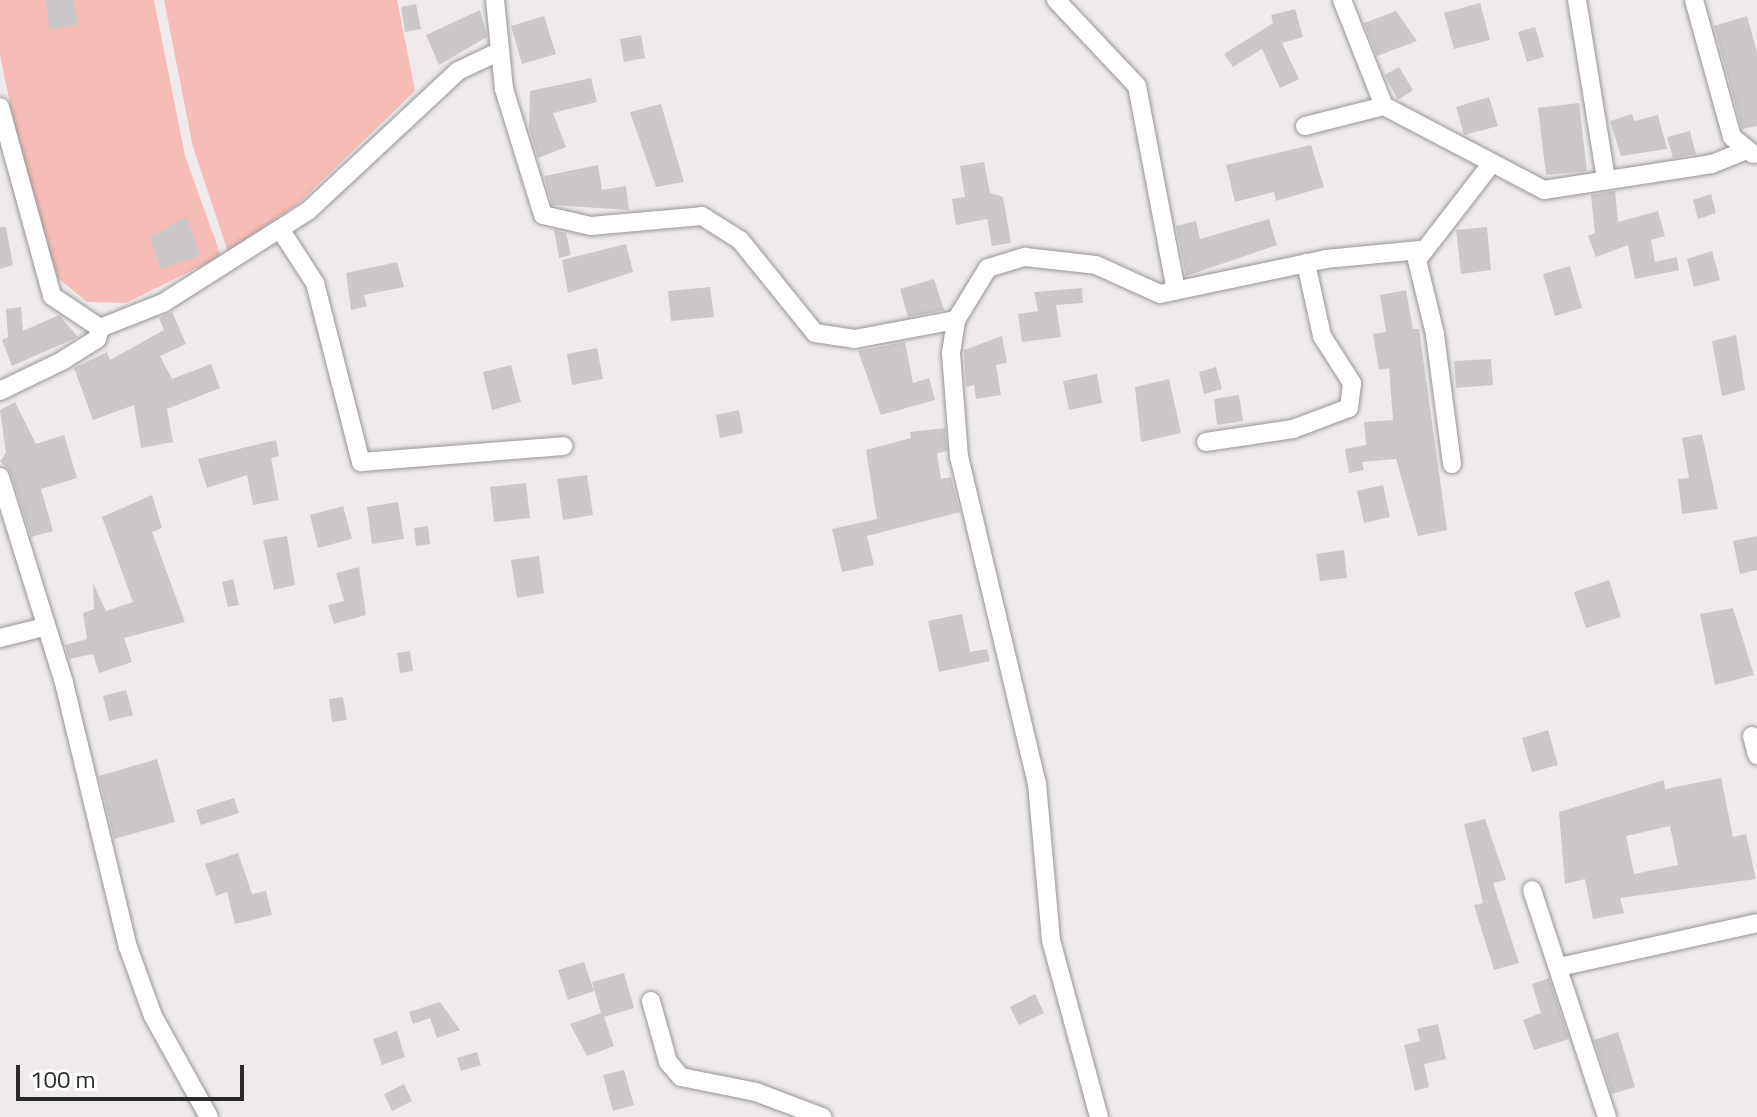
<!DOCTYPE html>
<style>
body{margin:0}
#map{position:relative;width:1757px;height:1117px;overflow:hidden;background:#efebed;font-family:"Titillium Web",sans-serif}
div>[style]{position:absolute}
[style*='--x']{left:calc(var(--x)*1px);top:calc(var(--y)*1px);width:calc(var(--w)*1px);rotate:calc(var(--a)*1deg)}
.green>*{inset:0;background:#f7bcb6}
.building>*{inset:0;background:#ccc8c9}
.roads{filter:drop-shadow(0 0 2px #979496) drop-shadow(0 0 2px #979496)}
.street>*{height:18px;margin:-9px;padding:0 9px;transform-origin:9px;border-radius:9px;background:#fff}
span{translate:-50% -50%;white-space:nowrap;text-align:center;line-height:1.15;-webkit-text-stroke:7px #fff;paint-order:stroke}
.scale{position:absolute;left:16px;top:1065px;width:228px;height:36px;box-sizing:border-box;border:4px solid #2b2a2a;border-top:0;padding-left:10px;font-size:24px;line-height:28px;white-space:nowrap;color:#2b2a2a;-webkit-text-stroke:6px #fff;paint-order:stroke}
</style>
<div id="map">
<div class="green">
<div style="clip-path:polygon(0 0,154px 0,185px 156px,221px 256px,126px 303px,87px 302px,58px 278px,27px 184px,0 55px)"></div>
<div style="clip-path:polygon(164px 0,397px 0,415px 91px,299px 203px,228px 252px,193px 147px)"></div>
</div>
<div class="building">
<div style="clip-path:polygon(45px 0,73px 0,78px 25px,50px 30px)"></div>
<div style="clip-path:polygon(1480px 3px,1490px 40px,1454px 49px,1444px 13px)"></div>
<div style="clip-path:polygon(416px 4px,421px 29px,405px 32px,401px 7px)"></div>
<div style="clip-path:polygon(1295px 9px,1303px 37px,1282px 43px,1299px 79px,1280px 88px,1262px 49px,1233px 67px,1224px 54px,1273px 23px,1271px 15px)"></div>
<div style="clip-path:polygon(480px 10px,487px 37px,439px 65px,426px 35px)"></div>
<div style="clip-path:polygon(1396px 11px,1417px 41px,1377px 56px,1364px 23px)"></div>
<div style="clip-path:polygon(544px 16px,556px 54px,522px 64px,511px 26px)"></div>
<div style="clip-path:polygon(1747px 16px,1757px 52px,1757px 126px,1742px 129px,1714px 26px)"></div>
<div style="clip-path:polygon(1535px 27px,1544px 57px,1527px 62px,1518px 32px)"></div>
<div style="clip-path:polygon(641px 35px,645px 58px,624px 62px,620px 39px)"></div>
<div style="clip-path:polygon(1399px 67px,1413px 90px,1398px 100px,1385px 75px)"></div>
<div style="clip-path:polygon(591px 78px,597px 102px,553px 113px,566px 147px,538px 158px,529px 128px,530px 91px)"></div>
<div style="clip-path:polygon(1489px 97px,1498px 126px,1464px 135px,1456px 107px)"></div>
<div style="clip-path:polygon(1579px 103px,1587px 171px,1546px 175px,1538px 108px)"></div>
<div style="clip-path:polygon(661px 104px,684px 182px,656px 187px,630px 112px)"></div>
<div style="clip-path:polygon(1632px 114px,1634px 121px,1658px 115px,1667px 149px,1621px 156px,1610px 121px)"></div>
<div style="clip-path:polygon(1690px 131px,1696px 154px,1673px 158px,1667px 137px)"></div>
<div style="clip-path:polygon(1311px 145px,1324px 187px,1276px 201px,1274px 192px,1235px 202px,1226px 165px)"></div>
<div style="clip-path:polygon(984px 162px,990px 193px,1003px 197px,1011px 243px,992px 246px,987px 219px,956px 225px,952px 199px,965px 197px,960px 166px)"></div>
<div style="clip-path:polygon(598px 165px,602px 190px,626px 186px,629px 210px,552px 205px,544px 176px)"></div>
<div style="clip-path:polygon(1615px 191px,1618px 222px,1658px 211px,1665px 236px,1651px 240px,1655px 262px,1677px 257px,1679px 270px,1635px 279px,1628px 245px,1596px 257px,1588px 236px,1595px 233px,1591px 195px)"></div>
<div style="clip-path:polygon(1711px 194px,1716px 213px,1698px 219px,1693px 200px)"></div>
<div style="clip-path:polygon(187px 217px,200px 256px,161px 269px,150px 237px)"></div>
<div style="clip-path:polygon(1269px 219px,1277px 245px,1186px 276px,1176px 226px,1196px 221px,1200px 239px)"></div>
<div style="clip-path:polygon(0 227px,6px 227px,13px 265px,0 269px)"></div>
<div style="clip-path:polygon(1487px 227px,1491px 270px,1461px 274px,1456px 230px)"></div>
<div style="clip-path:polygon(554px 230px,566px 233px,571px 255px,559px 258px)"></div>
<div style="clip-path:polygon(626px 244px,633px 272px,568px 293px,562px 260px)"></div>
<div style="clip-path:polygon(1712px 251px,1720px 280px,1694px 287px,1687px 259px)"></div>
<div style="clip-path:polygon(397px 262px,404px 287px,364px 295px,367px 306px,351px 310px,346px 273px)"></div>
<div style="clip-path:polygon(1570px 266px,1582px 308px,1555px 316px,1543px 274px)"></div>
<div style="clip-path:polygon(934px 279px,944px 310px,908px 317px,900px 289px)"></div>
<div style="clip-path:polygon(710px 287px,714px 317px,671px 321px,668px 291px)"></div>
<div style="clip-path:polygon(1082px 288px,1083px 303px,1056px 305px,1061px 337px,1022px 342px,1018px 314px,1038px 311px,1034px 292px)"></div>
<div style="clip-path:polygon(1406px 290px,1413px 329px,1419px 329px,1447px 530px,1418px 536px,1396px 459px,1362px 462px,1364px 470px,1349px 473px,1345px 449px,1366px 445px,1364px 422px,1393px 420px,1389px 368px,1379px 370px,1373px 334px,1386px 332px,1380px 295px)"></div>
<div style="clip-path:polygon(21px 307px,23px 331px,59px 315px,78px 337px,12px 366px,2px 340px,8px 337px,6px 309px)"></div>
<div style="clip-path:polygon(172px 312px,186px 344px,160px 356px,172px 379px,211px 364px,220px 388px,167px 409px,173px 442px,141px 448px,134px 405px,93px 420px,74px 368px,107px 352px,110px 360px,164px 330px,159px 318px)"></div>
<div style="clip-path:polygon(1736px 335px,1745px 390px,1722px 396px,1712px 341px)"></div>
<div style="clip-path:polygon(1002px 336px,1007px 363px,996px 365px,1001px 395px,976px 399px,974px 385px,966px 387px,964px 350px)"></div>
<div style="clip-path:polygon(905px 342px,913px 383px,929px 378px,935px 400px,881px 415px,858px 351px)"></div>
<div style="clip-path:polygon(597px 348px,603px 379px,572px 385px,567px 354px)"></div>
<div style="clip-path:polygon(1491px 359px,1493px 385px,1456px 388px,1454px 361px)"></div>
<div style="clip-path:polygon(511px 365px,521px 402px,492px 410px,483px 372px)"></div>
<div style="clip-path:polygon(1216px 367px,1222px 389px,1204px 394px,1199px 372px)"></div>
<div style="clip-path:polygon(1097px 374px,1102px 403px,1069px 410px,1063px 381px)"></div>
<div style="clip-path:polygon(1169px 379px,1181px 433px,1141px 442px,1135px 387px)"></div>
<div style="clip-path:polygon(1239px 395px,1243px 421px,1217px 425px,1214px 399px)"></div>
<div style="clip-path:polygon(15px 402px,36px 444px,64px 435px,77px 478px,41px 489px,53px 531px,31px 537px,11px 473px,0 461px,6px 453px,0 410px)"></div>
<div style="clip-path:polygon(739px 410px,743px 433px,720px 438px,716px 415px)"></div>
<div style="clip-path:polygon(945px 428px,947px 451px,937px 453px,941px 479px,951px 477px,960px 512px,867px 536px,874px 565px,842px 572px,832px 529px,877px 519px,866px 450px,911px 438px,910px 432px)"></div>
<div style="clip-path:polygon(1702px 434px,1718px 509px,1682px 514px,1678px 479px,1689px 478px,1682px 438px)"></div>
<div style="clip-path:polygon(276px 440px,279px 456px,271px 458px,279px 500px,253px 505px,247px 475px,207px 488px,198px 459px)"></div>
<div style="clip-path:polygon(587px 475px,593px 515px,563px 520px,557px 479px)"></div>
<div style="clip-path:polygon(526px 483px,530px 518px,494px 522px,490px 487px)"></div>
<div style="clip-path:polygon(1383px 485px,1390px 517px,1364px 523px,1357px 491px)"></div>
<div style="clip-path:polygon(152px 495px,162px 528px,152px 532px,185px 622px,124px 638px,132px 662px,99px 673px,93px 654px,69px 659px,65px 645px,87px 639px,83px 613px,94px 609px,93px 583px,106px 611px,133px 602px,102px 517px)"></div>
<div style="clip-path:polygon(398px 502px,404px 539px,372px 544px,367px 507px)"></div>
<div style="clip-path:polygon(343px 506px,352px 539px,318px 548px,310px 515px)"></div>
<div style="clip-path:polygon(428px 526px,430px 544px,416px 546px,414px 528px)"></div>
<div style="clip-path:polygon(287px 536px,295px 585px,274px 590px,263px 540px)"></div>
<div style="clip-path:polygon(1757px 536px,1757px 570px,1740px 574px,1733px 541px)"></div>
<div style="clip-path:polygon(1344px 550px,1347px 578px,1320px 581px,1316px 554px)"></div>
<div style="clip-path:polygon(539px 556px,544px 593px,517px 598px,511px 560px)"></div>
<div style="clip-path:polygon(359px 567px,366px 615px,334px 624px,328px 605px,344px 601px,336px 573px)"></div>
<div style="clip-path:polygon(233px 579px,239px 605px,228px 607px,222px 582px)"></div>
<div style="clip-path:polygon(1609px 580px,1621px 617px,1586px 628px,1574px 592px)"></div>
<div style="clip-path:polygon(1733px 608px,1754px 675px,1715px 685px,1700px 614px)"></div>
<div style="clip-path:polygon(962px 614px,970px 652px,987px 649px,990px 661px,939px 672px,928px 621px)"></div>
<div style="clip-path:polygon(410px 651px,413px 671px,400px 673px,397px 653px)"></div>
<div style="clip-path:polygon(126px 690px,133px 715px,109px 721px,103px 696px)"></div>
<div style="clip-path:polygon(343px 697px,347px 720px,332px 722px,329px 699px)"></div>
<div style="clip-path:polygon(1548px 730px,1558px 765px,1532px 772px,1522px 738px)"></div>
<div style="clip-path:polygon(157px 759px,175px 822px,114px 839px,99px 776px)"></div>
<div style="clip-path:polygon(evenodd,1721px 778px,1733px 837px,1746px 834px,1756px 879px,1620px 898px,1624px 913px,1593px 919px,1585px 879px,1565px 884px,1559px 812px,1664px 780px,1665px 789px,1721px 778px,1670px 826px,1678px 865px,1634px 874px,1626px 836px,1670px 826px)"></div>
<div style="clip-path:polygon(234px 798px,239px 813px,201px 825px,196px 810px)"></div>
<div style="clip-path:polygon(1485px 819px,1506px 880px,1493px 883px,1519px 963px,1494px 970px,1474px 905px,1483px 903px,1464px 824px)"></div>
<div style="clip-path:polygon(238px 853px,252px 894px,266px 891px,272px 915px,235px 924px,227px 892px,216px 896px,205px 864px)"></div>
<div style="clip-path:polygon(584px 962px,594px 991px,568px 1000px,558px 970px)"></div>
<div style="clip-path:polygon(624px 973px,634px 1008px,604px 1017px,614px 1046px,587px 1056px,570px 1024px,601px 1013px,592px 982px)"></div>
<div style="clip-path:polygon(1549px 978px,1569px 1039px,1534px 1050px,1523px 1020px,1541px 1013px,1532px 984px)"></div>
<div style="clip-path:polygon(1035px 994px,1044px 1013px,1019px 1025px,1010px 1007px)"></div>
<div style="clip-path:polygon(440px 1002px,460px 1030px,437px 1038px,430px 1018px,413px 1024px,409px 1012px)"></div>
<div style="clip-path:polygon(1438px 1024px,1446px 1059px,1424px 1064px,1429px 1087px,1415px 1091px,1404px 1045px,1420px 1041px,1417px 1029px)"></div>
<div style="clip-path:polygon(397px 1031px,405px 1057px,382px 1065px,373px 1039px)"></div>
<div style="clip-path:polygon(1618px 1032px,1635px 1087px,1612px 1094px,1594px 1040px)"></div>
<div style="clip-path:polygon(477px 1052px,481px 1065px,461px 1071px,457px 1058px)"></div>
<div style="clip-path:polygon(624px 1070px,634px 1105px,613px 1111px,603px 1075px)"></div>
<div style="clip-path:polygon(404px 1084px,412px 1101px,392px 1111px,384px 1094px)"></div>
</div>
<div class="roads">
<div class="street">
<div style="--x:495;--y:0;--w:89;--a:84.2"></div>
<div style="--x:504;--y:89;--w:132;--a:72.8"></div>
<div style="--x:543;--y:215;--w:49;--a:12.9"></div>
<div style="--x:591;--y:226;--w:111;--a:-5.1"></div>
<div style="--x:702;--y:216;--w:45;--a:32.3"></div>
<div style="--x:740;--y:240;--w:119;--a:51.1"></div>
<div style="--x:815;--y:333;--w:40;--a:8.5"></div>
<div style="--x:855;--y:339;--w:103;--a:-10.7"></div>
<div style="--x:1056;--y:0;--w:118;--a:46.7"></div>
<div style="--x:1137;--y:86;--w:208;--a:79.2"></div>
<div style="--x:1342;--y:0;--w:114;--a:68.4"></div>
<div style="--x:1577;--y:0;--w:181;--a:80.8"></div>
<div style="--x:1694;--y:0;--w:142;--a:74.5"></div>
<div style="--x:1732;--y:137;--w:27;--a:39"></div>
<div style="--x:0;--y:107;--w:196;--a:74.6"></div>
<div style="--x:52;--y:296;--w:58;--a:33.7"></div>
<div style="--x:100;--y:328;--w:11;--a:105"></div>
<div style="--x:97;--y:339;--w:39;--a:148"></div>
<div style="--x:64;--y:360;--w:71;--a:154.2"></div>
<div style="--x:1305;--y:126;--w:81;--a:-14.2"></div>
<div style="--x:1384;--y:106;--w:181;--a:27.7"></div>
<div style="--x:1544;--y:190;--w:170;--a:-8.8"></div>
<div style="--x:1712;--y:164;--w:37;--a:-22"></div>
<div style="--x:280;--y:229;--w:64;--a:57.1"></div>
<div style="--x:315;--y:283;--w:185;--a:75.6"></div>
<div style="--x:361;--y:462;--w:203;--a:-4.5"></div>
<div style="--x:100;--y:328;--w:68;--a:-21.6"></div>
<div style="--x:163;--y:303;--w:172;--a:-32.4"></div>
<div style="--x:308;--y:211;--w:205;--a:-43"></div>
<div style="--x:458;--y:71;--w:47;--a:-25.5"></div>
<div style="--x:1206;--y:442;--w:88;--a:-8.5"></div>
<div style="--x:1293;--y:429;--w:60;--a:-20.6"></div>
<div style="--x:1349;--y:408;--w:25;--a:-83"></div>
<div style="--x:1352;--y:383;--w:56;--a:-122.6"></div>
<div style="--x:1322;--y:336;--w:75;--a:-102.4"></div>
<div style="--x:1452;--y:464;--w:131;--a:-97.5"></div>
<div style="--x:1435;--y:334;--w:76;--a:-103.7"></div>
<div style="--x:1417;--y:260;--w:118;--a:-52.3"></div>
<div style="--x:0;--y:477;--w:216;--a:72.7"></div>
<div style="--x:64;--y:683;--w:272;--a:76.4"></div>
<div style="--x:128;--y:947;--w:73;--a:70.1"></div>
<div style="--x:153;--y:1016;--w:115;--a:61"></div>
<div style="--x:0;--y:638;--w:45;--a:-14"></div>
<div style="--x:1752;--y:736;--w:20;--a:75"></div>
<div style="--x:1532;--y:890;--w:239;--a:71.7"></div>
<div style="--x:1559;--y:967;--w:203;--a:-12.5"></div>
<div style="--x:651;--y:1001;--w:63;--a:74.4"></div>
<div style="--x:668;--y:1062;--w:20;--a:49"></div>
<div style="--x:681;--y:1077;--w:76;--a:11.3"></div>
<div style="--x:756;--y:1092;--w:71;--a:20.7"></div>
<div style="--x:1099;--y:1117;--w:183;--a:-105.2"></div>
<div style="--x:1051;--y:940;--w:157;--a:-95.1"></div>
<div style="--x:1037;--y:784;--w:336;--a:-103.4"></div>
<div style="--x:959;--y:457;--w:104;--a:-94.4"></div>
<div style="--x:951;--y:353;--w:33;--a:-81"></div>
<div style="--x:956;--y:320;--w:61;--a:-58.4"></div>
<div style="--x:988;--y:268;--w:39;--a:-17"></div>
<div style="--x:1025;--y:257;--w:71;--a:6.4"></div>
<div style="--x:1096;--y:265;--w:70;--a:24.4"></div>
<div style="--x:1160;--y:294;--w:170;--a:-11.9"></div>
<div style="--x:1326;--y:259;--w:94;--a:-5.5"></div>
</div>
</div>
<div class="scale">100 m</div>
</div>
